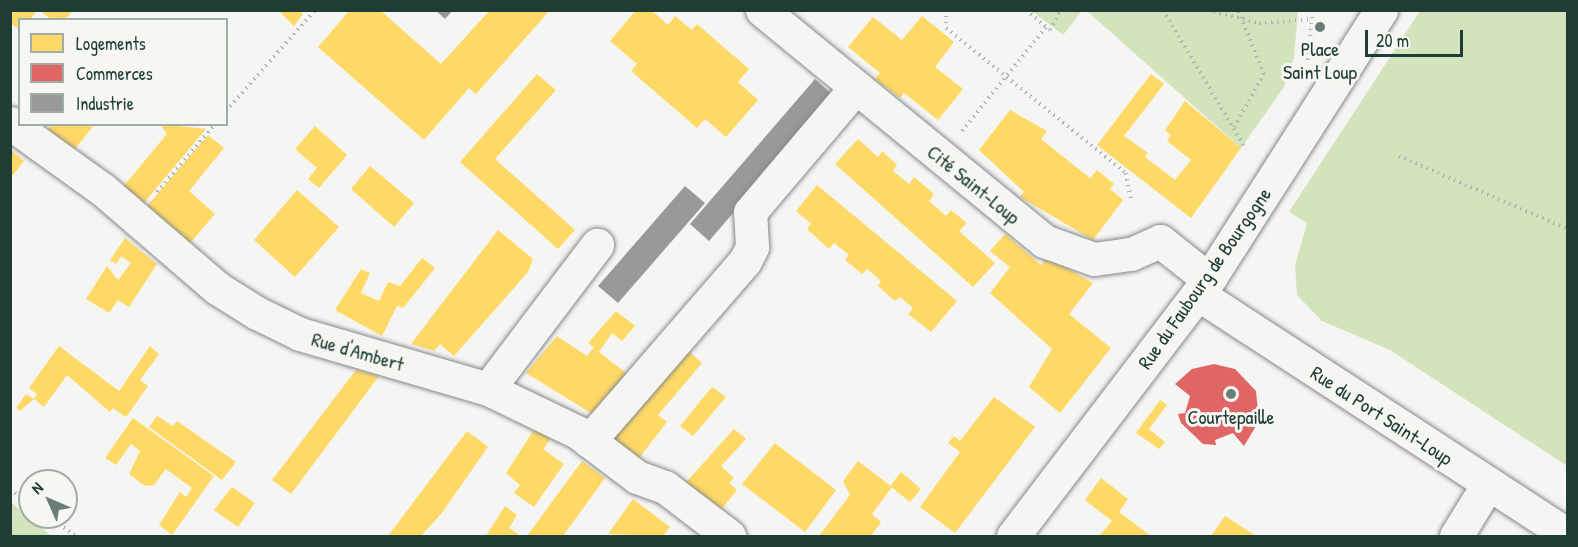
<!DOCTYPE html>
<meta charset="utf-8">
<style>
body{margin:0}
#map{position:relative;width:1578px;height:547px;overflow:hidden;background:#f5f5f3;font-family:"Patrick Hand",sans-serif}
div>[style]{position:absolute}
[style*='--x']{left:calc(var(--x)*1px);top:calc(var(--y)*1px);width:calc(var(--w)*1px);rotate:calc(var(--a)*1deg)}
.green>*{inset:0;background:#d3e4bc}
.homes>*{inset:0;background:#ffd966}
.shops>*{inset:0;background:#e06666}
.industry>*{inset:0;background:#999}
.path>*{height:4px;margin-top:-2px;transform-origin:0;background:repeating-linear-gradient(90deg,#b0b4b2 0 1.5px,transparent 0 6px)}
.roads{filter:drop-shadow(0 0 2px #858a88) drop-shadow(0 0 2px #858a88)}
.minor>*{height:33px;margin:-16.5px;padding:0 16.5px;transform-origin:16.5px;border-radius:16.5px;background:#f5f5f3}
.major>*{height:33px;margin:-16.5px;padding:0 16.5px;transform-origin:16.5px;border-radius:16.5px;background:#f5f5f3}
.dots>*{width:16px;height:16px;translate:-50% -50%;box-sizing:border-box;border:3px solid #f6f6f2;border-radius:50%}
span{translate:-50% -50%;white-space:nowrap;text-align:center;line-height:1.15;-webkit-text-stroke:6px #f6f6f2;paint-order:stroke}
.poi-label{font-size:20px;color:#1f3d34}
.street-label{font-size:20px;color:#1f3d34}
.frame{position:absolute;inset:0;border:12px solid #1f3d34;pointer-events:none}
.legend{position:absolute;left:18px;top:18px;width:210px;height:108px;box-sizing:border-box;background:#f6f6f2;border:2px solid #a0aca6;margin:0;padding:8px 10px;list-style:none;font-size:18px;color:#1f3d34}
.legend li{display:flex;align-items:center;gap:12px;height:30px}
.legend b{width:30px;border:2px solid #a0aca6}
.north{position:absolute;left:18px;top:469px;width:60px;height:60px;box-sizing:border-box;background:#f6f6f2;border:2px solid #a0aca6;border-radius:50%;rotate:315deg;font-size:16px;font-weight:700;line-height:24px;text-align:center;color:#1f3d34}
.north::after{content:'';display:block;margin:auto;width:21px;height:27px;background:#6a7d77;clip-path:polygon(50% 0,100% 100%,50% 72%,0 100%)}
.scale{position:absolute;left:1365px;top:30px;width:98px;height:27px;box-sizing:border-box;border:3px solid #1f3d34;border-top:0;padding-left:8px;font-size:18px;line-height:21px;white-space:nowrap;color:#1f3d34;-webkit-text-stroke:4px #f6f6f2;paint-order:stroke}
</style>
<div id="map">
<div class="green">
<div style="clip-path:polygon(1032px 11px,1082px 11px,1063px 35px)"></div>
<div style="clip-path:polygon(1087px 11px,1298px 11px,1294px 57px,1284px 87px,1241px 148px)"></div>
<div style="clip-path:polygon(1420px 11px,1567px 11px,1567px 466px,1390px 350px,1322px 321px,1297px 295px,1295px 265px,1307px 223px,1289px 212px)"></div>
<div style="clip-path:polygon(11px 502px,51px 536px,11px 536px)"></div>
</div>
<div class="homes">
<div style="clip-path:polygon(10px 10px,37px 10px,30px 20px,20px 20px,20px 30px,10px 23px)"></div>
<div style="clip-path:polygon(39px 10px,73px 10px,65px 20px,52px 20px)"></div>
<div style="clip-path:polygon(278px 10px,298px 10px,303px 14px,294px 26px)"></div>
<div style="clip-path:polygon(350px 10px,380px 10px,441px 64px,490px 10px,550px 10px,476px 94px,469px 88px,424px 140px,318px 47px)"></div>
<div style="clip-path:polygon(636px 10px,651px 10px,668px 25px,675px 16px,692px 30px,697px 24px,749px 69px,738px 82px,758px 100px,726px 137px,705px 119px,697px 128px,631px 71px,637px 64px,610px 41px)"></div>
<div style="clip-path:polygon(922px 16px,954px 42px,935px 67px,963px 89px,938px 120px,904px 93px,900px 98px,875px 79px,880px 73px,848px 47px,873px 17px,902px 40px)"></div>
<div style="clip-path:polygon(537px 74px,556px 90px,495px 159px,575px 230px,558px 249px,460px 162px)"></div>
<div style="clip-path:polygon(1151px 74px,1164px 84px,1124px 136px,1148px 153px,1145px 157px,1175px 180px,1191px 160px,1167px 141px,1171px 135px,1165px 130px,1185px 101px,1241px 148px,1191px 218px,1097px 145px)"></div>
<div style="clip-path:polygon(1010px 110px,1047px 131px,1041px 139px,1090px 178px,1097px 170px,1114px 184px,1110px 189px,1123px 200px,1093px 240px,1020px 197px,1024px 192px,979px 150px)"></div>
<div style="clip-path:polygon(52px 124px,95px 124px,74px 150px,48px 130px)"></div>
<div style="clip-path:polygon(160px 124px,206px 129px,143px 204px,122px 188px,167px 134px)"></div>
<div style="clip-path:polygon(315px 126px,347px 155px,319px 188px,308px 179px,317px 168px,295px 149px)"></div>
<div style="clip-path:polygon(208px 135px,224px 148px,189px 191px,215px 214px,190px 243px,147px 206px)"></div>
<div style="clip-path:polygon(858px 139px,878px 157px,882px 151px,897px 165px,893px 171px,909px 184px,914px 177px,934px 194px,929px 201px,946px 216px,951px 210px,967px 223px,959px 231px,995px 263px,973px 287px,835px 164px)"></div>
<div style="clip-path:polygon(10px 149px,24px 161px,13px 175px,10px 173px)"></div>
<div style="clip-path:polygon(370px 166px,414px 203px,394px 227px,351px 189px)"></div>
<div style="clip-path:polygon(817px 185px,957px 301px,931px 332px,908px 314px,913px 308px,900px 297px,895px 301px,878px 286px,881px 281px,867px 269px,862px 274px,845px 260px,849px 255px,834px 243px,829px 249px,807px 229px,811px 224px,796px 211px)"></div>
<div style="clip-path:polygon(297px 190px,339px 227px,295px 277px,254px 240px)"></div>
<div style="clip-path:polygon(498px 230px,533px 259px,528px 272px,454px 356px,440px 344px,434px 351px,411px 344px)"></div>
<div style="clip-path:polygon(1005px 234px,1041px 265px,1047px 257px,1093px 283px,1069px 314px,1111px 348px,1060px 413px,1029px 387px,1052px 349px,990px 293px,1010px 267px,990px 251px)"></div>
<div style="clip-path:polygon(125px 238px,157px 264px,129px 307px,118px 300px,109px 313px,86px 299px,107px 266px,118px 280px,131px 263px,121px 256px,116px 264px,110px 260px)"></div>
<div style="clip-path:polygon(422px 258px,435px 268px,403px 308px,397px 306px,382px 336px,335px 310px,361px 269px,370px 273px,361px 293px,379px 301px,388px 282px,400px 286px)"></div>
<div style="clip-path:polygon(616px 311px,635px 326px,622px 341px,612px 333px,599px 352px,626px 373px,594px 415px,526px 373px,557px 336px,587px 356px,594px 347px,588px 343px)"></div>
<div style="clip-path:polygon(680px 344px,702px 363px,658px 415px,667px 422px,639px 458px,609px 435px)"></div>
<div style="clip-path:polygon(59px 346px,119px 391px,150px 346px,159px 354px,140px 380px,148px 386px,126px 417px,113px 408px,110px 412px,67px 375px,44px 407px,34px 399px,37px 394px,29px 388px)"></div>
<div style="clip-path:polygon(356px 370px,379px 376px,291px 494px,272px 480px)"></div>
<div style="clip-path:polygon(712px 387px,726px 397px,693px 436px,680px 426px)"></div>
<div style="clip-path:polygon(26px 394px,34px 399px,20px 411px,16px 408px)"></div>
<div style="clip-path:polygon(994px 397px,1035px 427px,955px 533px,920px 507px,960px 452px,948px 443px,954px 436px,960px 441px)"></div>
<div style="clip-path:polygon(1160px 400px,1167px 405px,1149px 429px,1165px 442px,1159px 449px,1136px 433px)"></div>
<div style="clip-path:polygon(157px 416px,173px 426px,177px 421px,236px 462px,222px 480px,149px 427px)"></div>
<div style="clip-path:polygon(133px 418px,214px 476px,172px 535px,159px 525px,180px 492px,186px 497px,192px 488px,166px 469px,154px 485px,145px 486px,129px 474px,140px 451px,131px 444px,116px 465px,105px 458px)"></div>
<div style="clip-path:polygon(535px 428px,551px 439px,543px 449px,564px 464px,534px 507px,514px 493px,520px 485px,506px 473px)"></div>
<div style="clip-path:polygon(734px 429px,746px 439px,721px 466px,734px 478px,729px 483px,737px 490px,716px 516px,680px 489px)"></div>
<div style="clip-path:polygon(467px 431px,488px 447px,441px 514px,421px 536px,388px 536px)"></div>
<div style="clip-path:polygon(775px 443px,836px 490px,805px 532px,742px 484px)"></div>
<div style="clip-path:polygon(582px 461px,605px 478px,563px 536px,527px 536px)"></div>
<div style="clip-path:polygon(858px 461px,892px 487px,872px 514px,881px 522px,871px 536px,819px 536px,850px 495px,843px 481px)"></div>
<div style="clip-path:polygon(901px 472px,921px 489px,910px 502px,890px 486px)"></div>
<div style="clip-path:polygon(1101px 478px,1128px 499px,1119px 512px,1151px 536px,1099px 536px,1112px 521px,1085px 500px)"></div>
<div style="clip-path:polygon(232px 487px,255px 503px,238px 527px,214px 510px)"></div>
<div style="clip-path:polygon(633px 499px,670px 527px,663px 536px,608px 534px)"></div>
<div style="clip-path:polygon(505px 506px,517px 515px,509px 528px,521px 536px,486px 536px)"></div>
<div style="clip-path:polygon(1225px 516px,1256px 536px,1211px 536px)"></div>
</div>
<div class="shops">
<div style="clip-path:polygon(1214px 364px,1235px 369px,1256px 391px,1259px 421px,1244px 446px,1233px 433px,1215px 440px,1216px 445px,1203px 444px,1181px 423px,1178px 414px,1185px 413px,1190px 396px,1175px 384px,1192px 369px)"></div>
</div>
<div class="industry">
<div style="clip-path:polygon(435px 10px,453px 10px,445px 19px)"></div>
<div style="clip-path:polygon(815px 79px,834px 96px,709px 241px,690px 224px)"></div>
<div style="clip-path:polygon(685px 186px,705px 203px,618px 303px,598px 286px)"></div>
</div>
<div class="path">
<div style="--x:946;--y:10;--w:18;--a:90"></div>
<div style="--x:946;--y:28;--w:231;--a:38.9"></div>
<div style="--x:1126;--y:173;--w:28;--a:80"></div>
<div style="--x:1026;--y:10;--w:31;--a:40"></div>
<div style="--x:1050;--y:30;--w:23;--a:-61"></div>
<div style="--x:1163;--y:10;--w:162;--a:59.2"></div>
<div style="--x:1208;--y:10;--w:53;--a:14.3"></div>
<div style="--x:1259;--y:23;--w:53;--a:-4.3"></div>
<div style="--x:1308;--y:60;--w:50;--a:-84.3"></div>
<div style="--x:226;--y:111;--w:135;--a:-48.6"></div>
<div style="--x:1234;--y:127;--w:61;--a:-60.5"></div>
<div style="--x:1264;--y:74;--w:69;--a:-112.1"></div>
<div style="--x:962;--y:131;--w:134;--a:-51.1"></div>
<div style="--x:1399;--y:156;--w:184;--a:23.4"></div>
<div style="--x:157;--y:192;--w:89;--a:-49.5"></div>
<div style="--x:10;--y:489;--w:25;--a:37"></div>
<div style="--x:49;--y:517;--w:33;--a:35"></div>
</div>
<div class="roads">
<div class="minor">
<div style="--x:762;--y:10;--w:365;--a:39.3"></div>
<div style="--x:1044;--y:241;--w:53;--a:19.8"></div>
<div style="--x:1094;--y:259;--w:37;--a:-8"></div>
<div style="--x:1131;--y:254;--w:32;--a:-24"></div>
<div style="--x:1160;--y:241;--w:61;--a:38.4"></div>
<div style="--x:10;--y:123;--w:113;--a:35.7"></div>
<div style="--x:102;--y:189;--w:152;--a:40.7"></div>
<div style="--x:217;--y:288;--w:47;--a:32"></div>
<div style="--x:257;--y:313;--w:48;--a:26"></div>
<div style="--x:300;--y:334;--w:196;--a:16.3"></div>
<div style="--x:488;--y:389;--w:101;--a:25.8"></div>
<div style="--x:579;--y:433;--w:73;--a:37.2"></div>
<div style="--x:637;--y:477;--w:30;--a:20"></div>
<div style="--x:665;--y:487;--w:81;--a:37.4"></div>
<div style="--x:1198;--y:294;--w:442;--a:33.1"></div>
<div style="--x:488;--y:389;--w:181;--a:-52.9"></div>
<div style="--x:589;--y:441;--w:238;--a:-49.1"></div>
<div style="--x:745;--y:261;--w:16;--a:-63"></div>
<div style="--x:752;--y:247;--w:35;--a:-93"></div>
<div style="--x:750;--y:212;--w:164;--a:-49.7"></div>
<div style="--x:1456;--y:536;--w:61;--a:-58.4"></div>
</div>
<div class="major">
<div style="--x:1013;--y:536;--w:327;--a:-52.7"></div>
<div style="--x:1211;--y:276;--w:316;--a:-57.4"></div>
</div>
</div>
<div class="dots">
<div style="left:1320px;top:27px;background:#6a7d77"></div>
<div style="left:1231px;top:394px;background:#6a7d77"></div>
</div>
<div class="poi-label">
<span style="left:1320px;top:60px">Place<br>Saint Loup</span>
<span style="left:1231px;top:416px">Courtepaille</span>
</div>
<div class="street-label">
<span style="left:974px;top:184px;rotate:39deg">Cité Saint-Loup</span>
<span style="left:1204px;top:278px;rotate:-55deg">Rue du Faubourg de Bourgogne</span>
<span style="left:358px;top:351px;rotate:16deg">Rue d'Ambert</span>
<span style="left:1382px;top:415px;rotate:33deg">Rue du Port Saint-Loup</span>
</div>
<div class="frame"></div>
<ul class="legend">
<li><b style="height:16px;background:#ffd966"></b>Logements</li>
<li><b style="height:16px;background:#e06666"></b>Commerces</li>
<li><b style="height:16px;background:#999"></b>Industrie</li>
</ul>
<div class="north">N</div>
<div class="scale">20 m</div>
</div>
